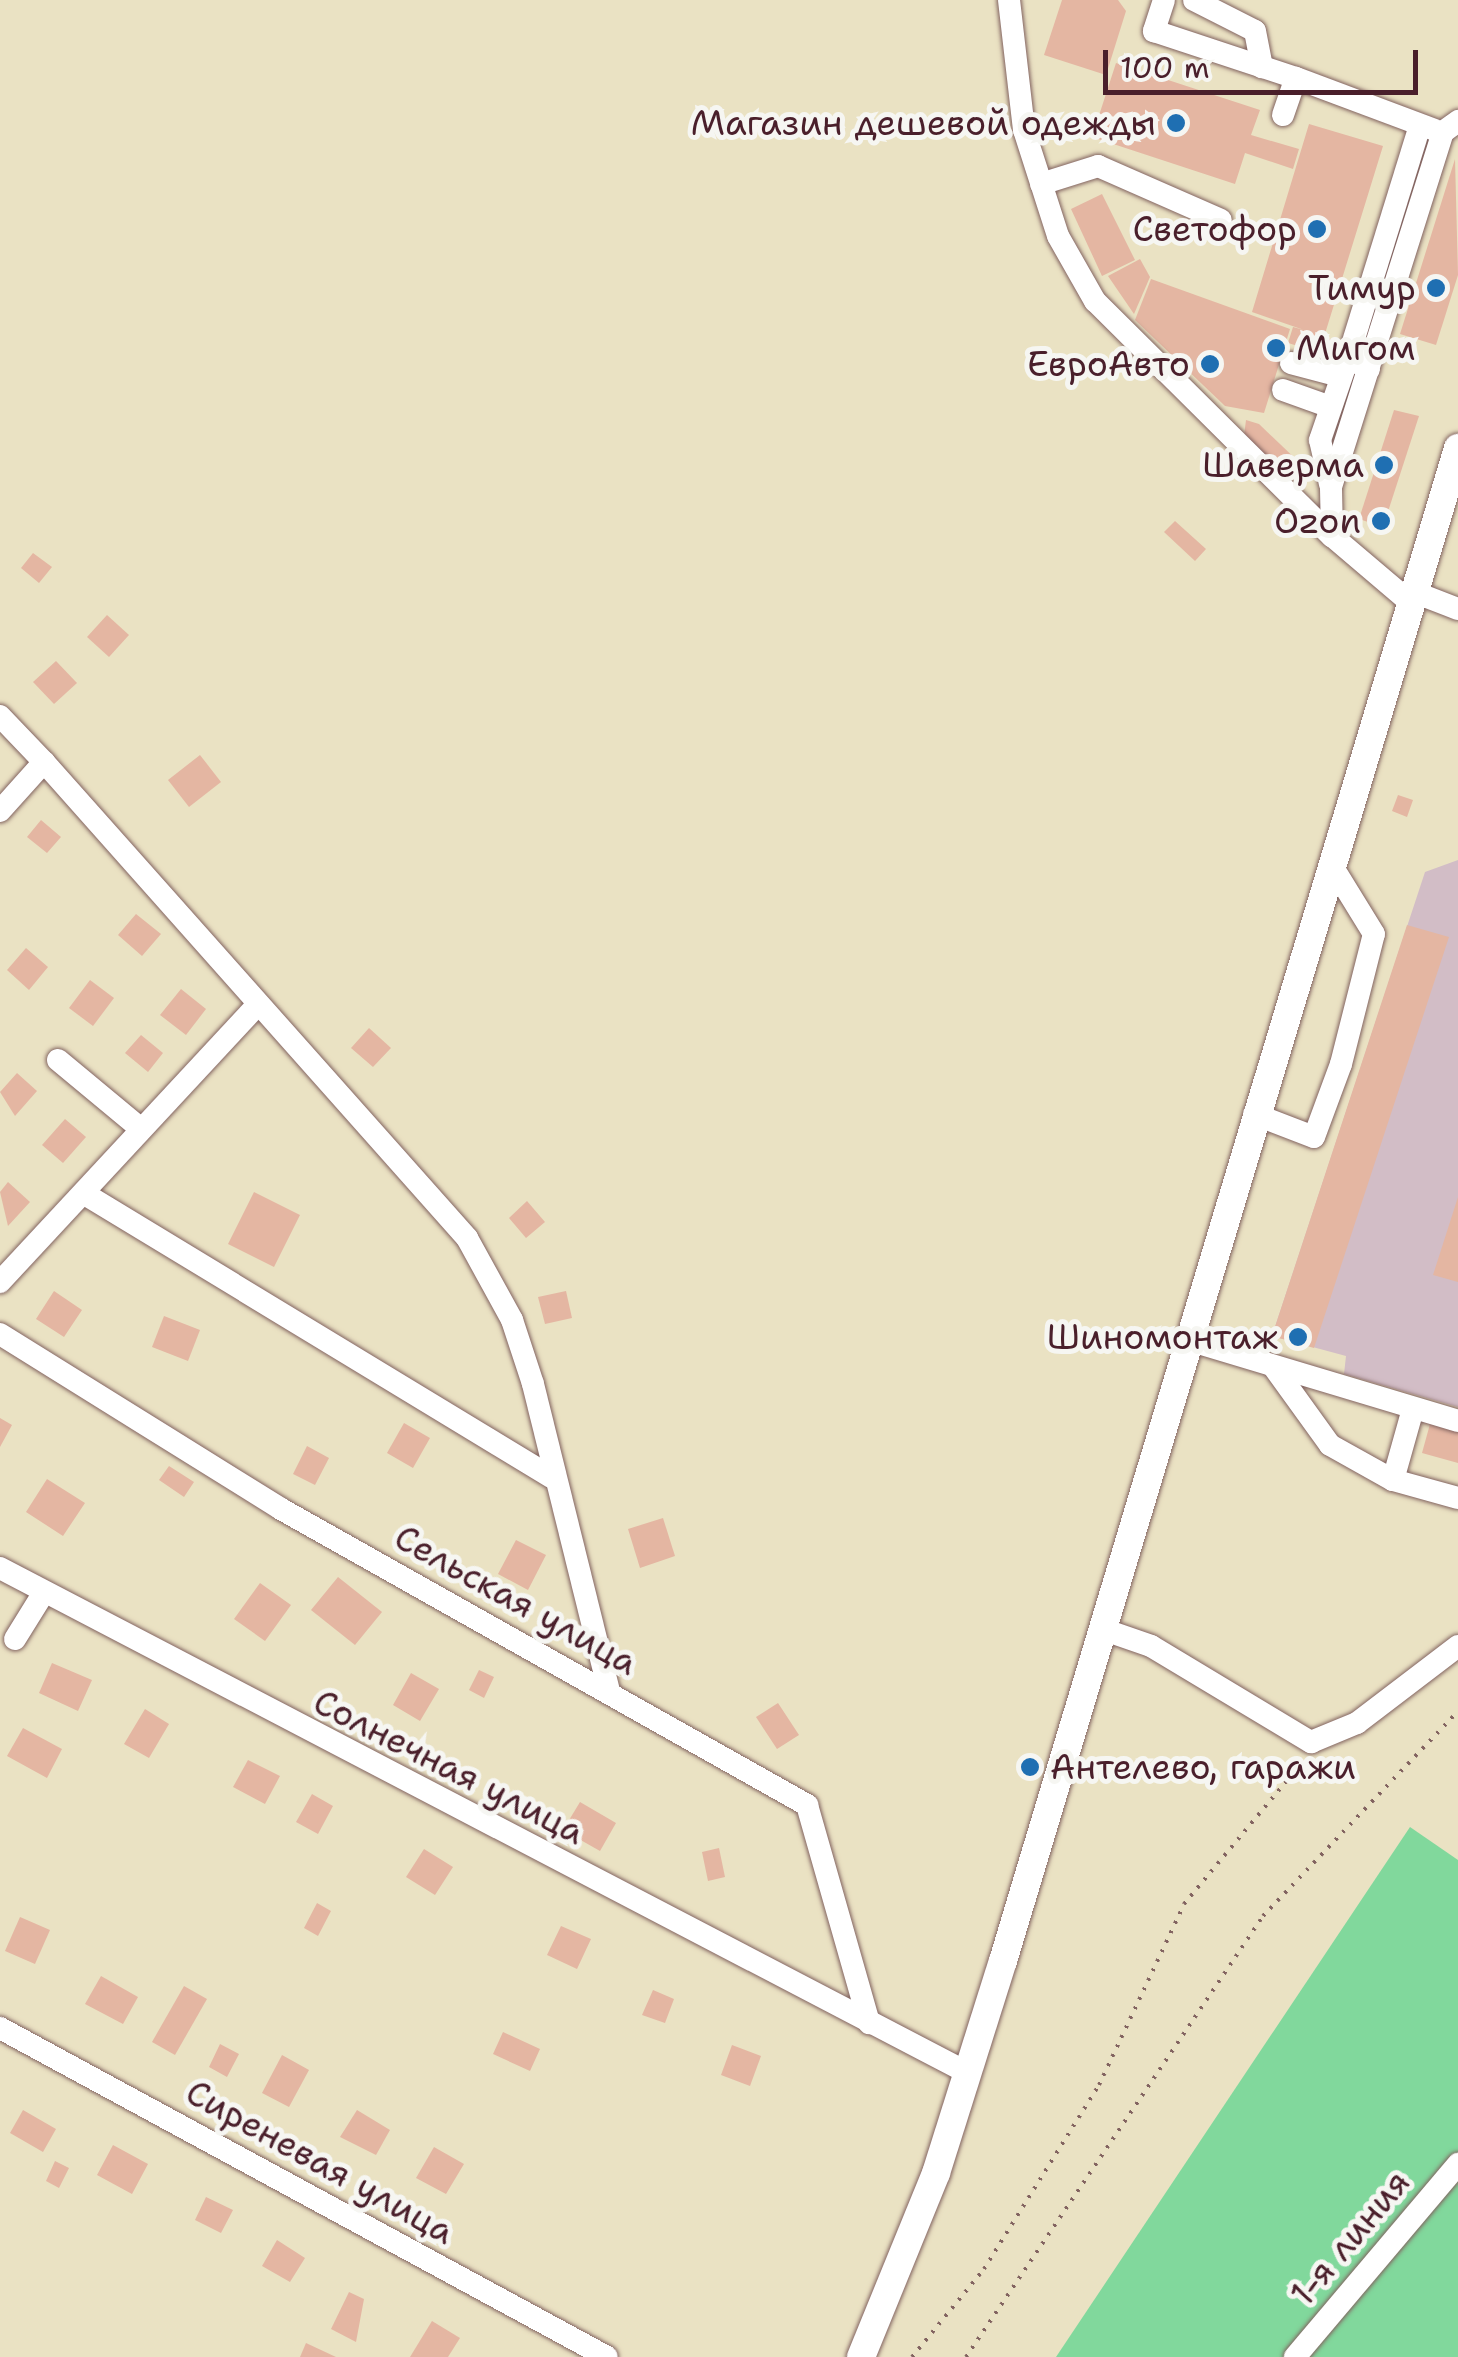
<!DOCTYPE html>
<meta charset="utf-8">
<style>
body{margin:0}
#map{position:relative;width:1458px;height:2357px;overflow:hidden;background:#eae2c3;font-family:"Shantell Sans",sans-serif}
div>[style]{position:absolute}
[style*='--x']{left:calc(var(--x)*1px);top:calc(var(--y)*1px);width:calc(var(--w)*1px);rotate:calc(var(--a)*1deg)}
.industrial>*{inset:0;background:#d2bdc6}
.green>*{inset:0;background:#81d89c}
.building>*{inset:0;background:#e4b6a2}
.path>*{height:4px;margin-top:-2px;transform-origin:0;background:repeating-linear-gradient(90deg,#826360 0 2.5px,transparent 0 10.5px)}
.roads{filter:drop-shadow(0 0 2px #826360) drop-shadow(0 0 2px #826360)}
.minor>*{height:22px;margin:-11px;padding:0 11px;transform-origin:11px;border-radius:11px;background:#fff}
.major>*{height:28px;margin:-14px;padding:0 14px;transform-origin:14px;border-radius:14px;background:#fff}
.dots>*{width:28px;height:28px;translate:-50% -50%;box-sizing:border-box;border:5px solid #f6f6f2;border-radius:50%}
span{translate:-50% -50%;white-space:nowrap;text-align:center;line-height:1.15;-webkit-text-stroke:10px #f6f6f2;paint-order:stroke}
.poi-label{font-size:35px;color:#4a1f2b}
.right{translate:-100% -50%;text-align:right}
.left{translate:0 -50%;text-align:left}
.street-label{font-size:35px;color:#4a1f2b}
.scale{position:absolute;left:1103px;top:50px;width:315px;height:45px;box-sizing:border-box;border:5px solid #4a1f2b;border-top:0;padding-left:12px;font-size:30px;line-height:35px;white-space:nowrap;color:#4a1f2b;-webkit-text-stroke:8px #f6f6f2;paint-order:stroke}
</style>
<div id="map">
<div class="industrial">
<div style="clip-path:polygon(1458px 860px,1458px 1407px,1344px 1374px,1346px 1356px,1272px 1336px,1425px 872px)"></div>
</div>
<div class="green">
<div style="clip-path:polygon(1410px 1827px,1458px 1860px,1458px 2357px,1056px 2357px)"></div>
</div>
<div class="building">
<div style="clip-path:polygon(1062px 0,1118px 0,1126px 11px,1106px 75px,1044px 55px)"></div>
<div style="clip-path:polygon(1116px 63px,1260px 110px,1251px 135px,1299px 149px,1293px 169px,1245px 153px,1235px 184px,1092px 137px)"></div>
<div style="clip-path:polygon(1309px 124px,1383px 146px,1324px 337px,1337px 341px,1332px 356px,1288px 343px,1293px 327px,1304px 330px,1252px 312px)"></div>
<div style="clip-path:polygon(1455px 159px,1458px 275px,1436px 345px,1400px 334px)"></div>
<div style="clip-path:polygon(1102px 194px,1135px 260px,1102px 276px,1071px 209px)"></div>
<div style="clip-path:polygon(1140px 259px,1150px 277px,1134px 314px,1108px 276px)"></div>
<div style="clip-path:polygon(1151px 279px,1290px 329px,1264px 413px,1225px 406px,1135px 320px)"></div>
<div style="clip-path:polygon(1394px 410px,1419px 416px,1383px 527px,1359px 519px)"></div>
<div style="clip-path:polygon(1246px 420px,1259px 424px,1301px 464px,1286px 477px,1244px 436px)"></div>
<div style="clip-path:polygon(1175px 521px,1206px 549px,1195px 561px,1164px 532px)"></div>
<div style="clip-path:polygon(33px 553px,52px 567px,39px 583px,21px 568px)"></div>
<div style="clip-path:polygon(107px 615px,129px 635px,109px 657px,87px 637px)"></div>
<div style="clip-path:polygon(56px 661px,77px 683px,54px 704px,33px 682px)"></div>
<div style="clip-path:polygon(200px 755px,221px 782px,189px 807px,168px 780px)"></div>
<div style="clip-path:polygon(1398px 795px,1413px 800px,1407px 817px,1392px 811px)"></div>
<div style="clip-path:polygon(41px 820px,61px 837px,47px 853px,27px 837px)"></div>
<div style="clip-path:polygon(136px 914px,161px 934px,142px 956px,118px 935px)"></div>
<div style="clip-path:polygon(1407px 925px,1449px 937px,1314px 1348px,1272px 1336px)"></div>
<div style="clip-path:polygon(26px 948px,48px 967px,29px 990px,7px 970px)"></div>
<div style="clip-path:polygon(90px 980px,114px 998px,93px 1026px,69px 1008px)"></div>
<div style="clip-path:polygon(181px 989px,206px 1009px,186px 1035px,160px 1015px)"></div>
<div style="clip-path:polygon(369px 1028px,391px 1048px,373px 1067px,351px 1048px)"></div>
<div style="clip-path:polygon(141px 1035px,163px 1053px,148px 1072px,125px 1053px)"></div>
<div style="clip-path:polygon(17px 1073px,37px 1091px,15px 1116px,0 1092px)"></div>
<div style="clip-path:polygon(65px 1119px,86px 1137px,63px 1163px,42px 1145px)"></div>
<div style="clip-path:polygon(8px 1182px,30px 1202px,8px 1226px,0 1192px)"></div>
<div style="clip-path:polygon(254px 1192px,300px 1215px,274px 1267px,228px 1244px)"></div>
<div style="clip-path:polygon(1458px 1197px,1458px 1282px,1433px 1275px)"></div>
<div style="clip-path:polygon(527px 1201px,545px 1222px,526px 1238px,509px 1218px)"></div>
<div style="clip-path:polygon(54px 1291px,82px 1310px,64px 1337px,36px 1319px)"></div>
<div style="clip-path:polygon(566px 1291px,572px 1318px,545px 1324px,538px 1297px)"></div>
<div style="clip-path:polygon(164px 1316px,200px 1330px,188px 1361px,152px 1347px)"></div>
<div style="clip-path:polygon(0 1418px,12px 1425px,0 1447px)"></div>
<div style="clip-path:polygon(404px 1423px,430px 1438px,413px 1468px,387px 1453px)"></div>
<div style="clip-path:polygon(1430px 1424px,1458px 1431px,1458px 1463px,1422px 1453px)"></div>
<div style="clip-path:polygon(307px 1446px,329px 1458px,315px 1485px,293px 1474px)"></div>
<div style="clip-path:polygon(169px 1466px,194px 1482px,184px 1497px,159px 1480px)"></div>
<div style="clip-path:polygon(47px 1479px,85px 1503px,63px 1536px,26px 1512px)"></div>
<div style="clip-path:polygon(663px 1518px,675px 1556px,640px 1568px,628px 1529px)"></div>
<div style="clip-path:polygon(516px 1540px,546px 1555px,528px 1590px,498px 1574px)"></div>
<div style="clip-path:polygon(338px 1577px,382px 1612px,355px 1645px,311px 1610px)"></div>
<div style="clip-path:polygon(260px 1583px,291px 1605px,265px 1641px,234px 1619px)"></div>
<div style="clip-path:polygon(52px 1663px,92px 1680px,78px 1711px,39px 1693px)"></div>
<div style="clip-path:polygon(479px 1670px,494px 1677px,484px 1698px,469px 1690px)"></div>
<div style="clip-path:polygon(411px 1673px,439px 1689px,420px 1721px,393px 1705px)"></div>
<div style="clip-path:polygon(778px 1703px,799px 1735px,777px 1749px,756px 1717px)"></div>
<div style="clip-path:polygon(145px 1709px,169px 1724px,149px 1758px,124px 1744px)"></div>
<div style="clip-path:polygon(23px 1728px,62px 1749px,47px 1778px,7px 1756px)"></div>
<div style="clip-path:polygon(248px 1760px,280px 1776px,265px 1804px,233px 1787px)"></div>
<div style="clip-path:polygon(312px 1794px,333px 1806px,318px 1834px,296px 1822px)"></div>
<div style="clip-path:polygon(580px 1802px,616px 1823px,600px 1851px,563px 1830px)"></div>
<div style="clip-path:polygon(719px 1848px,725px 1877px,708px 1881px,702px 1852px)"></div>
<div style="clip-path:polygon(424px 1849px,453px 1867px,435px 1895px,406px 1877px)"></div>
<div style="clip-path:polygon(317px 1903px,331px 1911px,318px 1936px,304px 1928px)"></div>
<div style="clip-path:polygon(20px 1917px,50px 1930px,35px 1964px,5px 1951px)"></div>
<div style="clip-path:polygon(561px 1926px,591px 1939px,577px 1969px,547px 1955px)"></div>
<div style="clip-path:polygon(101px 1976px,138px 1997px,123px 2024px,85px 2004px)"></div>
<div style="clip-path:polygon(184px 1986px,207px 1999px,175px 2055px,152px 2042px)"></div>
<div style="clip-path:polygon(653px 1990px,674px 1999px,665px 2023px,642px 2015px)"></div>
<div style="clip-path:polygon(503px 2032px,540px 2049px,530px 2071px,493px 2054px)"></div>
<div style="clip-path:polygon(220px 2044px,239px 2054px,227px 2077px,209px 2067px)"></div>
<div style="clip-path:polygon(732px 2045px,761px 2056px,750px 2086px,721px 2075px)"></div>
<div style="clip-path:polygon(282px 2055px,309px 2070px,289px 2107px,262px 2093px)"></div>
<div style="clip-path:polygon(23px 2110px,56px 2129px,43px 2152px,10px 2133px)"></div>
<div style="clip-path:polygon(357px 2110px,390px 2130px,376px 2155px,340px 2137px)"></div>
<div style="clip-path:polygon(113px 2145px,148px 2164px,132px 2194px,97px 2175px)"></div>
<div style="clip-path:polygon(434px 2147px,464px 2164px,446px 2194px,416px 2178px)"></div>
<div style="clip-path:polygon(55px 2161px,69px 2168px,59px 2188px,46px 2181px)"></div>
<div style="clip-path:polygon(206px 2197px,233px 2210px,221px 2233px,195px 2220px)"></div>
<div style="clip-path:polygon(277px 2240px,305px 2258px,290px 2282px,262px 2266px)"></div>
<div style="clip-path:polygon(349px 2292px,364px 2299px,356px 2342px,331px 2329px)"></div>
<div style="clip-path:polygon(432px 2321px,460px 2338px,448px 2357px,410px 2357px)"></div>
<div style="clip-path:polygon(306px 2343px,336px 2357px,300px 2357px)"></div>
</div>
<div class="path">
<div style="--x:912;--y:2357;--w:114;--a:-50.7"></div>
<div style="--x:984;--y:2269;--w:217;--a:-58"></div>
<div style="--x:1099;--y:2085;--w:200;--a:-64.8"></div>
<div style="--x:1184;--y:1904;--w:187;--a:-50.2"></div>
<div style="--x:966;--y:2357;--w:532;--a:-56.04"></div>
<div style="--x:1263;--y:1916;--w:283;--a:-46.4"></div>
</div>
<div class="roads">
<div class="minor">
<div style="--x:1009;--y:0;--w:131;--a:83.4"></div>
<div style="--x:1024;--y:130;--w:111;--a:72.2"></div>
<div style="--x:1058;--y:236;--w:75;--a:60.4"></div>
<div style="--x:1095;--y:301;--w:334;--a:44.8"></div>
<div style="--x:1164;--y:0;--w:33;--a:108"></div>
<div style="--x:1154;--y:31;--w:150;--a:18.3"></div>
<div style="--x:1194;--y:0;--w:68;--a:26.9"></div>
<div style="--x:1255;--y:31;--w:37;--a:79"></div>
<div style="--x:1283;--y:115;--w:39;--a:-71"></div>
<div style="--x:1296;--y:78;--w:148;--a:20.5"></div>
<div style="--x:1041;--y:184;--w:60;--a:-17.5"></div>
<div style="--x:1098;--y:166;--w:134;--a:23.7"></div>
<div style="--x:1291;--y:363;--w:51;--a:14.9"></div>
<div style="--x:1369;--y:369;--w:24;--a:-152"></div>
<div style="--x:1348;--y:358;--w:243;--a:-72.8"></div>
<div style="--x:1283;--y:390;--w:48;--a:19.6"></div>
<div style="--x:1330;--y:484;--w:45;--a:-102.8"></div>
<div style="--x:1320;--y:440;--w:87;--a:-71.1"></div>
<div style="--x:1414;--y:592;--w:47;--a:21.1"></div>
<div style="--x:1411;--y:603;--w:104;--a:-139.7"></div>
<div style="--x:1332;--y:536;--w:49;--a:-91.2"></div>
<div style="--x:1331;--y:487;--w:372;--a:-72.5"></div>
<div style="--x:1443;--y:132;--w:19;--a:-36"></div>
<div style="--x:0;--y:716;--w:64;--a:46.3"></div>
<div style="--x:0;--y:811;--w:66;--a:-48.1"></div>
<div style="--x:44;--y:762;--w:637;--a:48.37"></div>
<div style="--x:467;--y:1238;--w:94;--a:61.2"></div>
<div style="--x:512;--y:1320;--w:67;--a:71.8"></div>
<div style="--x:533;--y:1384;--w:316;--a:76.1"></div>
<div style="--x:58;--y:1060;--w:108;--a:39.7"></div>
<div style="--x:1254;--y:1114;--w:64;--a:21"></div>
<div style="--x:1314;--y:1137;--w:78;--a:-69.7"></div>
<div style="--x:1341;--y:1064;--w:134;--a:-75.8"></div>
<div style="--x:1374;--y:934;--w:82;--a:-121.6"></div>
<div style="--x:88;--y:1196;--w:542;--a:31.25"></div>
<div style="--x:0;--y:1282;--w:379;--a:-47.1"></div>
<div style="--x:0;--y:1334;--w:331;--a:31.9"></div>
<div style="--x:281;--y:1509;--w:604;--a:29.37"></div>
<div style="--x:807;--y:1805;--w:227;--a:74.1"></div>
<div style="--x:1185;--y:1339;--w:285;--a:16.7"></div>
<div style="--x:1273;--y:1366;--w:97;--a:54.2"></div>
<div style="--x:1330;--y:1445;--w:72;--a:29.1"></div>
<div style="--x:1393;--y:1480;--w:67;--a:15.5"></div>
<div style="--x:1393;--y:1480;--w:74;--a:-74.3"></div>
<div style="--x:0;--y:1568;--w:1092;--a:27.55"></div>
<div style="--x:1102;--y:1629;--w:52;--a:19.1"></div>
<div style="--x:1151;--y:1646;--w:187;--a:31"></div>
<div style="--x:1311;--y:1742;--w:50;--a:-22.4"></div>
<div style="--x:1357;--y:1723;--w:127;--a:-37.3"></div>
<div style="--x:15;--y:1639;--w:49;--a:-58.2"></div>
<div style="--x:0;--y:2028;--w:690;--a:28.46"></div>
<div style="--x:1295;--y:2357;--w:253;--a:-49.8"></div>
</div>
<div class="major">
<div style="--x:861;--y:2357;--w:199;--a:-67.8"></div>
<div style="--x:936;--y:2173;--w:222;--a:-72.5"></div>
<div style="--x:1003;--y:1961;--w:1580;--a:-73.26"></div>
</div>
</div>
<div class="dots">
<div style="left:1176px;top:123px;background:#1f6fb2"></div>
<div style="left:1317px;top:229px;background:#1f6fb2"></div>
<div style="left:1436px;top:288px;background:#1f6fb2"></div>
<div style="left:1276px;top:348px;background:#1f6fb2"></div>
<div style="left:1210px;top:364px;background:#1f6fb2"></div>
<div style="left:1384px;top:465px;background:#1f6fb2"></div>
<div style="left:1381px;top:521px;background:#1f6fb2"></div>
<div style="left:1298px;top:1337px;background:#1f6fb2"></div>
<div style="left:1030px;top:1767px;background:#1f6fb2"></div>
</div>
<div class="poi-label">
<span class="right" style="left:1156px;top:123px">Магазин дешевой одежды</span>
<span class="right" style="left:1297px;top:229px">Светофор</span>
<span class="right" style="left:1416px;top:288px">Тимур</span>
<span class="left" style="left:1296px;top:348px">Мигом</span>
<span class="right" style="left:1190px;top:364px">ЕвроАвто</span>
<span class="right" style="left:1364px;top:465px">Шаверма</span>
<span class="right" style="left:1361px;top:521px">Ozon</span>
<span class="right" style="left:1278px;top:1337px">Шиномонтаж</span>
<span class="left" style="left:1050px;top:1767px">Антелево, гаражи</span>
</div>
<div class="street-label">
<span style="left:516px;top:1600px;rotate:29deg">Сельская улица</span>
<span style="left:449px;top:1767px;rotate:27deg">Солнечная улица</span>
<span style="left:320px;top:2162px;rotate:29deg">Сиреневая улица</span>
<span style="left:1350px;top:2238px;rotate:-50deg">1-я линия</span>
</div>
<div class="scale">100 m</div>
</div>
